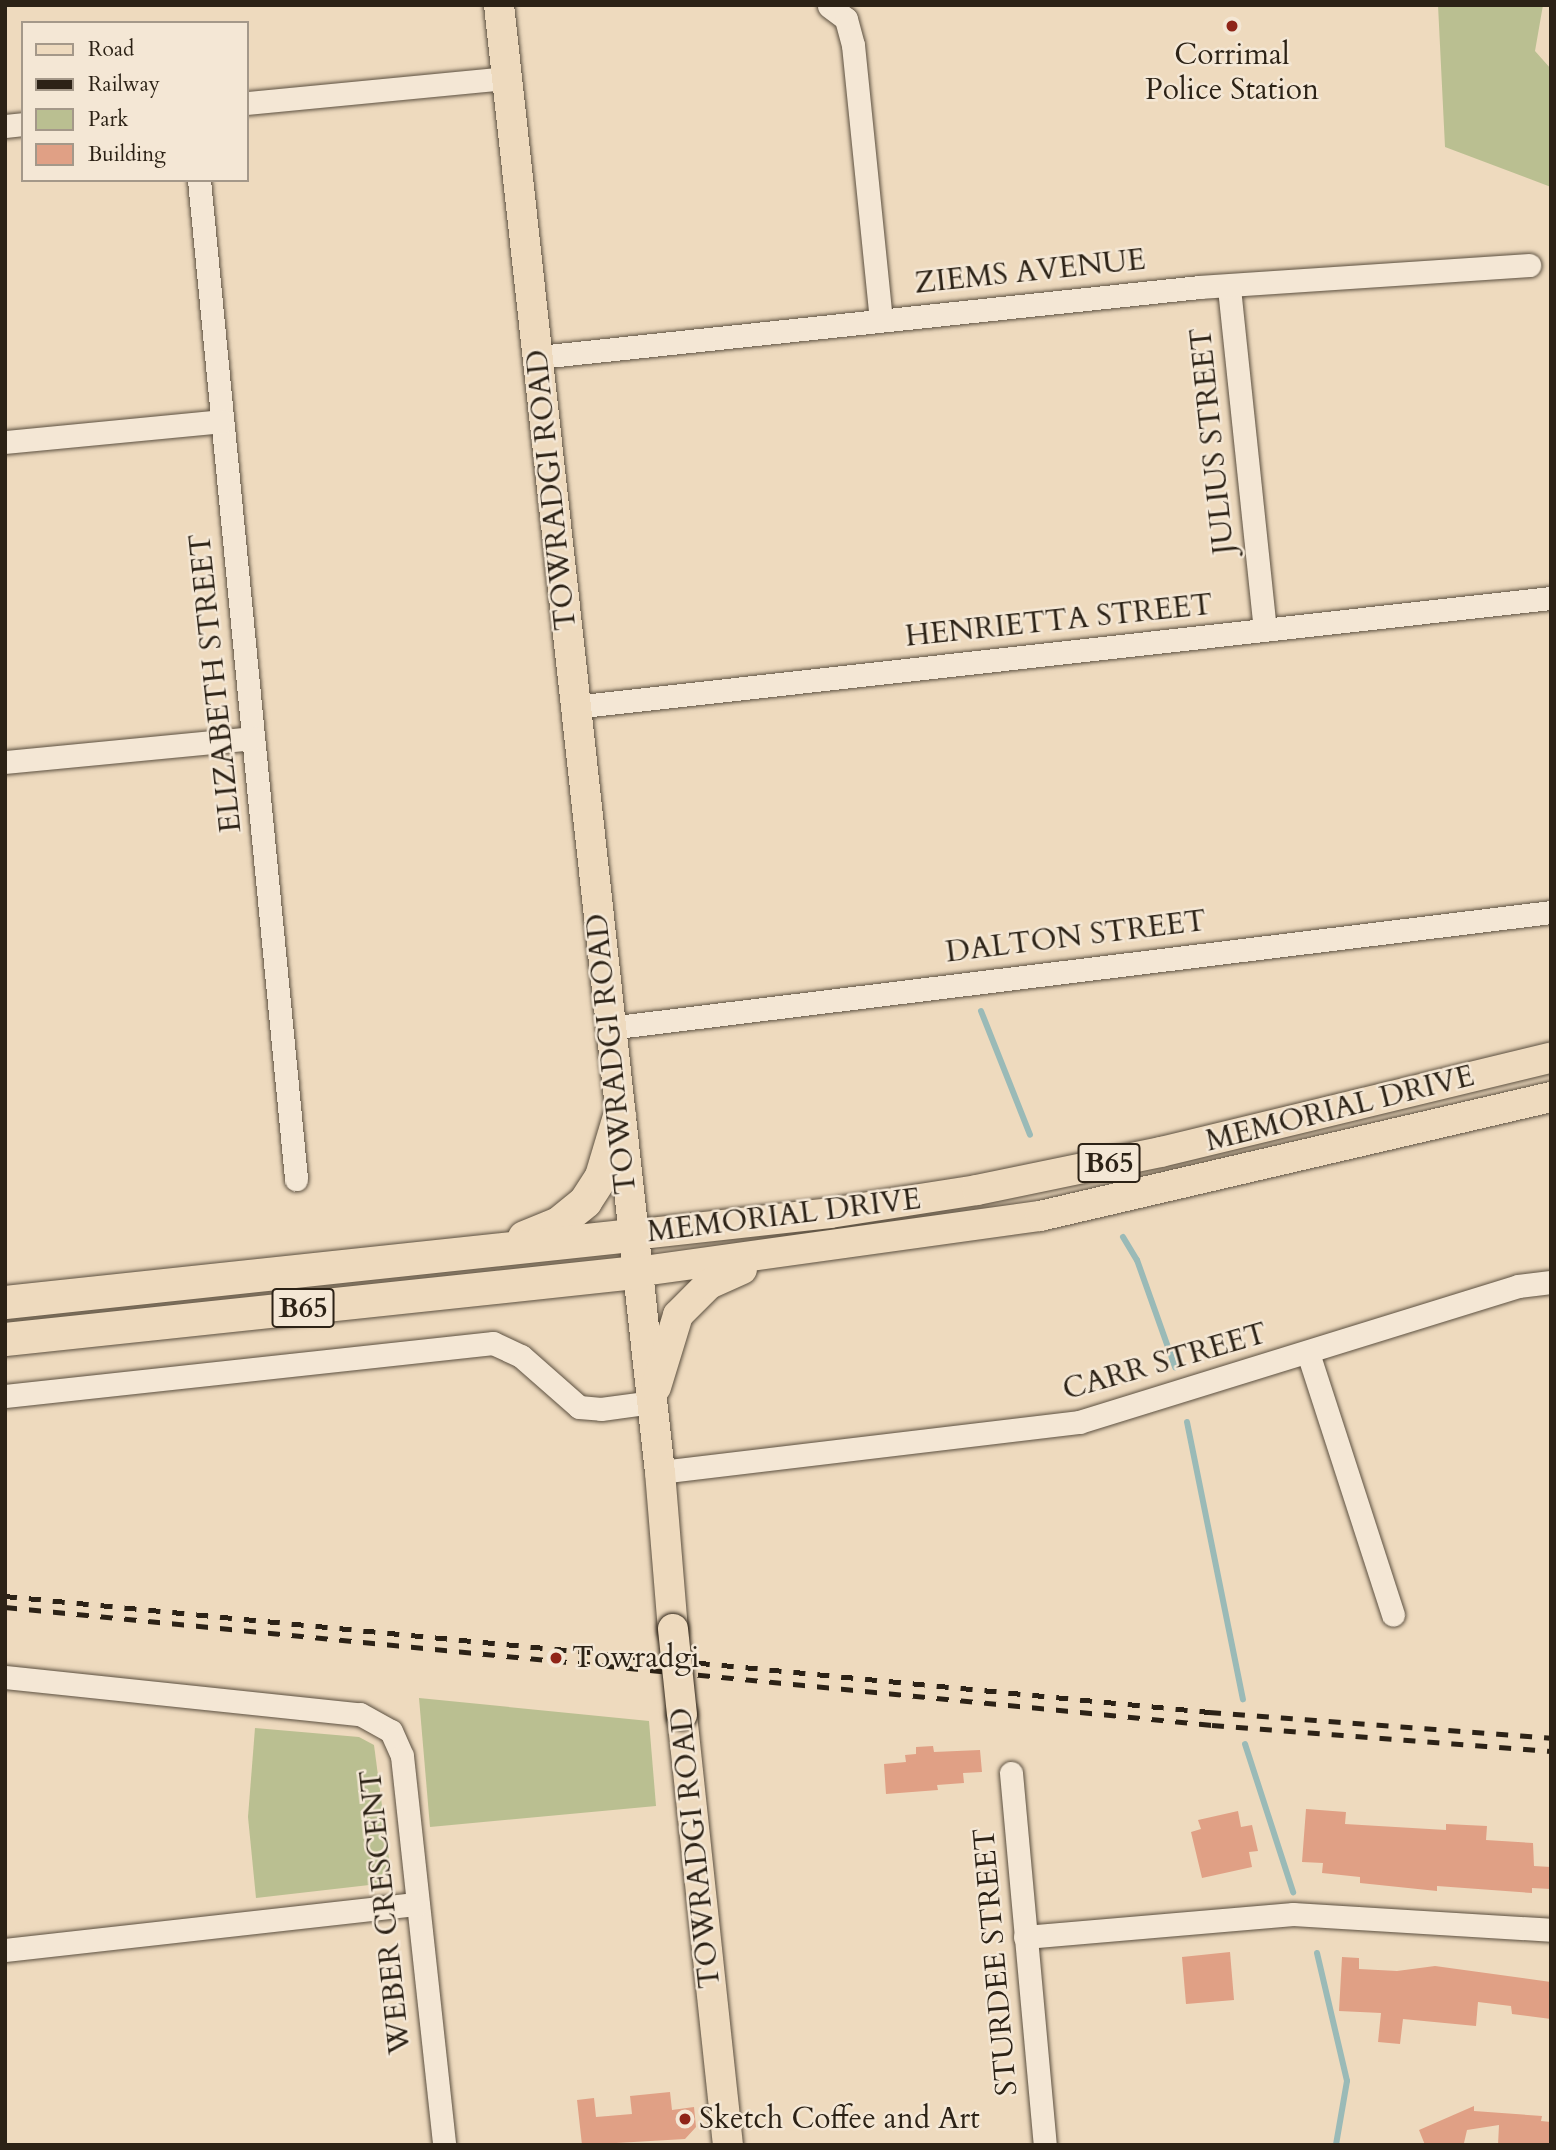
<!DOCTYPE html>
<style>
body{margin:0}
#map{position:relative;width:1556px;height:2150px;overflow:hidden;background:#eedabe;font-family:Cardo,serif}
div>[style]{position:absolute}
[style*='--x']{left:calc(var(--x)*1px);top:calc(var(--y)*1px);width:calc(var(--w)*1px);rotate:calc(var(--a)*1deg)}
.green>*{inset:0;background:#babf91}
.stream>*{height:6px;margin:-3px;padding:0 3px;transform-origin:3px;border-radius:3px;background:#9abab7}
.building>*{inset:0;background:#e0a085}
.roads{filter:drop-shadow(0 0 2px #5c5040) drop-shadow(0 0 2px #5c5040)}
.minor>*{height:23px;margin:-11.5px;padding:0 11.5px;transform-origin:11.5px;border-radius:11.5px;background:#f4e7d5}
.major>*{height:30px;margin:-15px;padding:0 15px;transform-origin:15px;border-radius:15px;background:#eedabe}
.highway>*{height:33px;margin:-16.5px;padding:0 16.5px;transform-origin:16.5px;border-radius:16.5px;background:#eedabe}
.rail>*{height:5px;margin-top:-2.5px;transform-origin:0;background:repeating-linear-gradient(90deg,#2c2216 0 12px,transparent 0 24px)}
.bridges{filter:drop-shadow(0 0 2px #2c2216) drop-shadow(0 0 2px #2c2216)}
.major-bridge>*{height:30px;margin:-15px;padding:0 15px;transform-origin:15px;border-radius:15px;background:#eedabe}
.dots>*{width:19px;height:19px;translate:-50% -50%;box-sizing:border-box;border:4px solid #f4e7d5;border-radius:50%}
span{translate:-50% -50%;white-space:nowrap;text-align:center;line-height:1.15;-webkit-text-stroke:5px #f4e7d5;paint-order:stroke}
.shield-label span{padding:2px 5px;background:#f4e7d5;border:2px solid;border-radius:5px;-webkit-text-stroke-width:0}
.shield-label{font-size:28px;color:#2c2216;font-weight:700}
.poi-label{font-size:30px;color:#2c2216}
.left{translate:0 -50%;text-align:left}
.street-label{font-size:30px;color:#2c2216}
.frame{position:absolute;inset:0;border:7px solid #2c2216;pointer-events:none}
.legend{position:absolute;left:21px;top:21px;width:228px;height:161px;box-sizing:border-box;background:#f4e7d5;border:2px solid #a49889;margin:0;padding:9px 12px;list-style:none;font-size:21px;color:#2c2216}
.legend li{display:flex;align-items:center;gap:14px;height:35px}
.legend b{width:35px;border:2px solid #a49889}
</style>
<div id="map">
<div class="green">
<div style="clip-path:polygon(1438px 5px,1543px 5px,1535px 51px,1551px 69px,1551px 187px,1445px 147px)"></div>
<div style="clip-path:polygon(419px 1698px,649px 1721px,656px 1806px,430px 1827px)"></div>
<div style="clip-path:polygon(255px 1728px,359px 1737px,374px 1745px,389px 1859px,378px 1884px,256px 1898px,248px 1817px)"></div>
</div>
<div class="stream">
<div style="--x:981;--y:1011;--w:133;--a:68.4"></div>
<div style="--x:1123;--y:1237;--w:27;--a:59"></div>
<div style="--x:1137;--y:1260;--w:114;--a:70.4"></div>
<div style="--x:1187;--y:1422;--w:283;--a:78.6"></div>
<div style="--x:1245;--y:1744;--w:156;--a:72"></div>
<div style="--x:1317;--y:1953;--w:131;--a:76.8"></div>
<div style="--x:1347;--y:2081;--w:65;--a:99.8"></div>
</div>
<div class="building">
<div style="clip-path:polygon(933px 1746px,934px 1752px,980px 1750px,982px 1772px,963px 1773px,964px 1783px,937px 1785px,938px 1790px,886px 1794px,884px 1764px,906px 1762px,905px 1755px,916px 1754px,916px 1747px)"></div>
<div style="clip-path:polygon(1306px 1809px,1346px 1812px,1345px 1824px,1446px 1830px,1446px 1824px,1487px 1826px,1486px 1840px,1533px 1843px,1534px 1866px,1551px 1867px,1551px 1889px,1532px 1888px,1532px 1893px,1437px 1886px,1437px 1891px,1360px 1883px,1360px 1877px,1322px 1873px,1323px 1863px,1302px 1862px)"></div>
<div style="clip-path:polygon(1238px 1811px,1241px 1827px,1252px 1825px,1258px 1851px,1249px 1852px,1252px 1867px,1202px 1878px,1191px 1832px,1201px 1829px,1198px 1820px)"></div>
<div style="clip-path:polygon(1230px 1952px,1234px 2000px,1186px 2004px,1182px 1957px)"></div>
<div style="clip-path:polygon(1342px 1957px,1359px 1958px,1359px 1969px,1397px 1971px,1435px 1966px,1551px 1982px,1551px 2019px,1512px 2014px,1511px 2006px,1478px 2002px,1476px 2026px,1403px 2019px,1400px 2044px,1378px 2042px,1381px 2013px,1339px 2011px)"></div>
<div style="clip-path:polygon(670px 2092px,672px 2110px,694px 2107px,696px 2127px,685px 2139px,582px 2145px,577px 2100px,594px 2098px,596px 2117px,632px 2114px,630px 2096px)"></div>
<div style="clip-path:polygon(1474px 2106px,1474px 2111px,1542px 2116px,1541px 2121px,1551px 2122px,1551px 2145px,1498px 2145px,1499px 2125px,1467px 2130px,1464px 2143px,1458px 2145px,1425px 2145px,1419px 2130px)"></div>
</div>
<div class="roads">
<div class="minor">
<div style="--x:829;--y:6;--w:21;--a:37"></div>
<div style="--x:846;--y:19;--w:27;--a:75"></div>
<div style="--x:853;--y:45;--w:275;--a:84.2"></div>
<div style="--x:247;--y:103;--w:261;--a:-5.5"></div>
<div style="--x:5;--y:126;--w:18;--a:-6"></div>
<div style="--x:199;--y:180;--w:1004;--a:84.45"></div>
<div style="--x:1229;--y:288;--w:343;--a:84"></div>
<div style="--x:539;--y:357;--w:664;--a:-6.05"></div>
<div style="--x:1199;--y:287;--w:331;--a:-3.8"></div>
<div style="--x:5;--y:442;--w:218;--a:-5.5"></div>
<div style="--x:574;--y:707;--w:983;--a:-6.37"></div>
<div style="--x:5;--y:762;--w:249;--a:-5.5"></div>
<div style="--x:609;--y:1028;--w:949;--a:-7.02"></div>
<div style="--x:1308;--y:1353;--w:275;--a:72"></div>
<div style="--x:5;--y:1396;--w:491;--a:-6.2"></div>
<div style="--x:493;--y:1343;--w:31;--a:25"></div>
<div style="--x:521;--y:1356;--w:77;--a:41.3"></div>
<div style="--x:579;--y:1407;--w:22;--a:5"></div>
<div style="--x:601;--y:1409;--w:51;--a:-7.8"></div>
<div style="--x:660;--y:1472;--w:422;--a:-6.8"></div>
<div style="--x:1079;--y:1422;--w:460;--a:-17.2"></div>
<div style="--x:1518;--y:1286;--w:33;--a:-7"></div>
<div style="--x:5;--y:1677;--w:357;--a:6"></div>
<div style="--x:360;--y:1714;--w:35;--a:29"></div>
<div style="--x:391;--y:1731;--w:27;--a:66"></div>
<div style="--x:402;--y:1756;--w:391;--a:83.8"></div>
<div style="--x:1011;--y:1773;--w:374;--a:84.8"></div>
<div style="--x:1025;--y:1937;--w:269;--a:-4.9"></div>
<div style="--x:1293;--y:1914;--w:258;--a:3.5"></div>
<div style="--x:5;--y:1950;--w:415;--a:-6.4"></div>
</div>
<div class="major">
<div style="--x:499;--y:5;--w:1476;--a:83.74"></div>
<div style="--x:660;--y:1472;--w:158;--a:85.3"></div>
<div style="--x:632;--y:1235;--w:199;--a:-6.3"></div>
<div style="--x:830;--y:1213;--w:149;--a:-8.9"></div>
<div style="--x:977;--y:1190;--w:188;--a:-11.7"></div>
<div style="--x:1161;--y:1152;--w:401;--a:-13.6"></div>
<div style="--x:636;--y:1272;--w:408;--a:-7.9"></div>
<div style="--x:1040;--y:1216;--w:525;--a:-13.11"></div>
<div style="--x:656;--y:1387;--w:75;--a:-73"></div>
<div style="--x:678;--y:1315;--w:44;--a:-45"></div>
<div style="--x:709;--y:1284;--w:36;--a:-24"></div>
<div style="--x:682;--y:1715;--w:432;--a:83.9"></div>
</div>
<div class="highway">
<div style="--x:524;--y:1237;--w:35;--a:-22"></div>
<div style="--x:557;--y:1224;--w:36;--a:-39"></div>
<div style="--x:585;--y:1201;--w:30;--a:-57"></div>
<div style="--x:601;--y:1176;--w:63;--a:-73.3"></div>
<div style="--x:5;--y:1302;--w:631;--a:-6.1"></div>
<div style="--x:5;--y:1339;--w:635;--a:-6.06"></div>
</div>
</div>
<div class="rail">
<div style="--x:5;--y:1596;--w:1210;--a:5.5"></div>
<div style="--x:1209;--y:1712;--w:343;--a:4.3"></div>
<div style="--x:5;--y:1607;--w:1213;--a:5.58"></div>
<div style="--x:1212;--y:1725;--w:340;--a:4.4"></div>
</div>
<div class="bridges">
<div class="major-bridge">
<div style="--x:673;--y:1629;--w:86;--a:84"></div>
</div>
</div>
<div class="dots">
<div style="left:1232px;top:26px;background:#8f2418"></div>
<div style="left:556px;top:1658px;background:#8f2418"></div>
<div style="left:685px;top:2119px;background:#8f2418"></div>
</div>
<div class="shield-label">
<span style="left:1109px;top:1163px">B65</span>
<span style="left:303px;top:1308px">B65</span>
</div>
<div class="poi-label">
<span style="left:1232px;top:72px">Corrimal<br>Police Station</span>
<span class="left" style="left:572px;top:1658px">Towradgi</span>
<span class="left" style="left:699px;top:2119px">Sketch Coffee and Art</span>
</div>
<div class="street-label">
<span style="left:1030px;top:272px;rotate:-6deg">ZIEMS AVENUE</span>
<span style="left:1213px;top:441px;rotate:-96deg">JULIUS STREET</span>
<span style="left:552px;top:490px;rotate:-96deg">TOWRADGI ROAD</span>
<span style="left:1059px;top:621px;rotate:-6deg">HENRIETTA STREET</span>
<span style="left:216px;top:683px;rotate:-96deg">ELIZABETH STREET</span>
<span style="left:1076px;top:937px;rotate:-7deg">DALTON STREET</span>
<span style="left:612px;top:1054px;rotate:-96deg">TOWRADGI ROAD</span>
<span style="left:1340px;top:1109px;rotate:-14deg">MEMORIAL DRIVE</span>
<span style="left:784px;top:1216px;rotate:-7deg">MEMORIAL DRIVE</span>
<span style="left:1165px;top:1362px;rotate:-16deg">CARR STREET</span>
<span style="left:696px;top:1848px;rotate:-96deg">TOWRADGI ROAD</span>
<span style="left:386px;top:1912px;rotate:-96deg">WEBER CRESCENT</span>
<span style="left:996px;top:1962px;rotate:-95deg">STURDEE STREET</span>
</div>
<div class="frame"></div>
<ul class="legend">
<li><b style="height:9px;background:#eedabe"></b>Road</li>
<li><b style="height:9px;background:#2c2216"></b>Railway</li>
<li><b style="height:19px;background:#babf91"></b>Park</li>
<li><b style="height:19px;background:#e0a085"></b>Building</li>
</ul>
</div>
